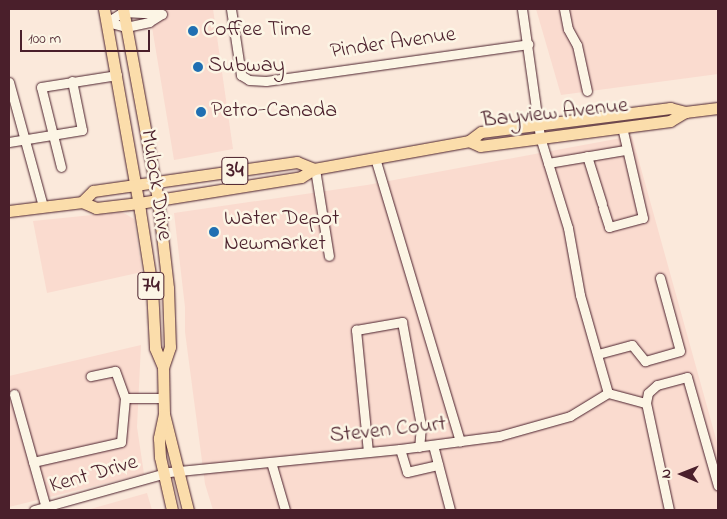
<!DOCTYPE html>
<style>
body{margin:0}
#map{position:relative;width:727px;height:519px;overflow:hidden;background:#fbe9db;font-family:"Indie Flower",sans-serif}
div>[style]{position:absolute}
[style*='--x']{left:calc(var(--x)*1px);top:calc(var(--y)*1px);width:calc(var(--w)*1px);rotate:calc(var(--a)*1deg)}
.built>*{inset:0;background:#fadbcf}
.roads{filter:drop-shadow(0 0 1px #4a1f2b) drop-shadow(0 0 1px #4a1f2b)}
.minor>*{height:9px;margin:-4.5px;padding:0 4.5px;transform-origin:4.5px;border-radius:4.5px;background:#fcf5e5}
.major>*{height:11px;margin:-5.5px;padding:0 5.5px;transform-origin:5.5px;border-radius:5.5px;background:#fbddab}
.dots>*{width:14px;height:14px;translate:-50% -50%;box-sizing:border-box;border:2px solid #fcf5e5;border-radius:50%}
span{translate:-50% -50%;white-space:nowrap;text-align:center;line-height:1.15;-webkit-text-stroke:5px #fcf5e5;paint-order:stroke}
.shield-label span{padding:1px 4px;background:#fcf5e5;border:1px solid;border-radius:4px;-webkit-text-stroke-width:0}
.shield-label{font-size:21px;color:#4a1f2b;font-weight:700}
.poi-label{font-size:22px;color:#4a1f2b}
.left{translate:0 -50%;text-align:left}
.street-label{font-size:22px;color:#4a1f2b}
.frame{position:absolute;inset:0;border:10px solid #4a1f2b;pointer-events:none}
.north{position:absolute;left:657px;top:449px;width:50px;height:50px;-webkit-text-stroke:4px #fcf5e5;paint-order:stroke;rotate:271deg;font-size:14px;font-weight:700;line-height:20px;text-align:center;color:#4a1f2b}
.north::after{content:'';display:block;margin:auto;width:18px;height:22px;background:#4a1f2b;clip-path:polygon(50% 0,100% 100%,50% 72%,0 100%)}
.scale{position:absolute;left:20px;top:30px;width:130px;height:22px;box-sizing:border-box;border:2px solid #4a1f2b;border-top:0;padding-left:6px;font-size:15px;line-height:18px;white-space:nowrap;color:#4a1f2b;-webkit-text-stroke:4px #fcf5e5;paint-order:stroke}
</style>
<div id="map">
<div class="built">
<div style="clip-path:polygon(149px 9px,213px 9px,233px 149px,174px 160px)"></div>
<div style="clip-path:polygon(536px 9px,718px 9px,718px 74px,561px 95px)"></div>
<div style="clip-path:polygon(632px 136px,718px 446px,718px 510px,213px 510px,205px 484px,185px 332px,185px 307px,174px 213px,367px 185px)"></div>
<div style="clip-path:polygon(122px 212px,134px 219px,142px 272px,47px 293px,33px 221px)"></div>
<div style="clip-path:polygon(141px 345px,137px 427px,144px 474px,9px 507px,9px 376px)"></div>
<div style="clip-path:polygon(147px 493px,152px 510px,87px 510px)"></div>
</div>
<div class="roads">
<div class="minor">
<div style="--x:231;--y:9;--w:67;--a:81.4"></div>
<div style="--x:241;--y:75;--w:9;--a:32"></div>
<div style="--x:249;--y:80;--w:17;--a:3"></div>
<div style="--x:266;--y:81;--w:265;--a:-8"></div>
<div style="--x:522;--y:9;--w:129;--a:82"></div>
<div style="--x:540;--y:137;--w:95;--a:72.9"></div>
<div style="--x:568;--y:228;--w:68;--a:79.8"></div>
<div style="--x:580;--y:295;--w:102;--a:74.1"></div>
<div style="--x:564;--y:9;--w:20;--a:79"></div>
<div style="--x:568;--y:29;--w:18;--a:61"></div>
<div style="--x:577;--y:45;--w:47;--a:77.7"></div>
<div style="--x:107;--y:22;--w:19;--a:-32"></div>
<div style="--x:123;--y:12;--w:39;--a:3"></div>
<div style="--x:107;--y:22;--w:20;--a:15"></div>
<div style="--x:126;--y:27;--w:24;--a:-12"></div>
<div style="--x:149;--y:22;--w:15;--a:-32"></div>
<div style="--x:9;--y:82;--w:129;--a:74.7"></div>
<div style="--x:9;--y:142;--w:74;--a:-9.3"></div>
<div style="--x:82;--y:130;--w:50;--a:-101.5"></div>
<div style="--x:587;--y:156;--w:50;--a:72.6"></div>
<div style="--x:375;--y:158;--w:296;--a:73.3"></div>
<div style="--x:548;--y:163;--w:78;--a:-9.6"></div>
<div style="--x:61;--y:167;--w:82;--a:-104"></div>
<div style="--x:41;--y:87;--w:77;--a:-9"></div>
<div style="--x:315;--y:169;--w:88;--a:80.9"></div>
<div style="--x:603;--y:208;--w:20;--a:72"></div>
<div style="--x:609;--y:227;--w:35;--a:-15"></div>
<div style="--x:643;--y:218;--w:93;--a:-103"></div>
<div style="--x:598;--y:354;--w:35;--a:-15"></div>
<div style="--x:632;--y:345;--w:21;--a:51"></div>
<div style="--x:645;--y:361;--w:36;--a:-16"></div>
<div style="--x:680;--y:351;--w:76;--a:-105.3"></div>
<div style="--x:608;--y:393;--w:39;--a:15"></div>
<div style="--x:14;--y:394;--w:118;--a:74.3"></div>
<div style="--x:125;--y:398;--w:38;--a:0"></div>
<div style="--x:433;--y:445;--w:67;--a:75.3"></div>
<div style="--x:400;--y:449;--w:24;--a:73"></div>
<div style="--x:407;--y:472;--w:32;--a:-13"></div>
<div style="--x:368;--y:452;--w:123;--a:-95.6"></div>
<div style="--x:356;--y:330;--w:47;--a:-9.9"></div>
<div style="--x:402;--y:322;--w:106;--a:79.6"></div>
<div style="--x:421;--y:426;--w:21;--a:95"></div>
<div style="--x:33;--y:462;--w:90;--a:-12.8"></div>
<div style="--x:121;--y:442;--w:44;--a:-84.8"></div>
<div style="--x:125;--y:398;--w:29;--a:-110"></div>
<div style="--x:115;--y:371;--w:25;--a:168"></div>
<div style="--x:271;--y:462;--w:50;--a:73.7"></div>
<div style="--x:34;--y:510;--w:140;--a:-15.7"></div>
<div style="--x:169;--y:472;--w:232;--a:-5.7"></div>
<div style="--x:400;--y:449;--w:100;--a:-7.5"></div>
<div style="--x:499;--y:436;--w:74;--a:-15.7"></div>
<div style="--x:570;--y:416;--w:44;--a:-31.2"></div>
<div style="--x:669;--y:510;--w:109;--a:-102.1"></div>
<div style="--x:646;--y:403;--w:10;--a:-79"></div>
<div style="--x:648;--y:393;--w:12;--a:-42"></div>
<div style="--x:657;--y:385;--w:31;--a:-15"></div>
<div style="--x:687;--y:377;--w:113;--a:74.1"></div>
</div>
<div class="major">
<div style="--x:104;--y:9;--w:205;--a:79.9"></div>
<div style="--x:140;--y:211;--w:78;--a:81.1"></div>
<div style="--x:152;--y:288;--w:60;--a:87.1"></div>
<div style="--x:155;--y:348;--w:21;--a:67"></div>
<div style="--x:123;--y:9;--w:194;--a:79.6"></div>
<div style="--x:158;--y:200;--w:89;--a:83.5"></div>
<div style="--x:168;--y:288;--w:59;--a:88.1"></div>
<div style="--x:170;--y:347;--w:21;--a:109"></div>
<div style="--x:163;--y:367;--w:47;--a:88.8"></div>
<div style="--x:164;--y:414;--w:99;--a:76"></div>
<div style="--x:469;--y:141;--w:12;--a:24"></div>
<div style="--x:480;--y:146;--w:192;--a:-7.5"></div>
<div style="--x:670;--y:121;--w:17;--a:-31"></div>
<div style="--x:82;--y:202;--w:16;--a:-45"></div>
<div style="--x:93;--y:191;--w:206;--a:-8.1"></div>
<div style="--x:297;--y:162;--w:18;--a:22"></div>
<div style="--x:9;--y:211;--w:74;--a:-7"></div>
<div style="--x:82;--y:202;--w:15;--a:23"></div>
<div style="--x:96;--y:208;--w:43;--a:-6.6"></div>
<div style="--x:139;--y:203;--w:164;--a:-9.1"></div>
<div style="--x:301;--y:177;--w:15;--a:-32"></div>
<div style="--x:314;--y:169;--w:158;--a:-10.2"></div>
<div style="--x:469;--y:141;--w:15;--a:-37"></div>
<div style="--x:481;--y:132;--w:191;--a:-7.2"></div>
<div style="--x:670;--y:108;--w:16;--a:15"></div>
<div style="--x:685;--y:112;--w:33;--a:-7"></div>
<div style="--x:164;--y:414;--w:25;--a:102"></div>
<div style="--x:159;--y:438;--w:19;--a:87"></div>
<div style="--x:160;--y:457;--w:54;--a:77.2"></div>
</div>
</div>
<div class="dots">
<div style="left:193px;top:31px;background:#1f6fb2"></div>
<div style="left:198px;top:67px;background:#1f6fb2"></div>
<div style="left:201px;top:112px;background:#1f6fb2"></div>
<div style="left:214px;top:232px;background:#1f6fb2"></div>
</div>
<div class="shield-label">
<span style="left:235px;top:171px">34</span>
<span style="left:151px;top:286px">74</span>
</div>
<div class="poi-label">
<span class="left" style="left:203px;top:31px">Coffee Time</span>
<span class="left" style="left:208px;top:67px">Subway</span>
<span class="left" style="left:211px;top:112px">Petro-Canada</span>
<span class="left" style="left:224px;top:232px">Water Depot<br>Newmarket</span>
</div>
<div class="street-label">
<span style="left:393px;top:44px;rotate:-8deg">Pinder Avenue</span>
<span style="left:555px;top:114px;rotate:-6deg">Bayview Avenue</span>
<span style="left:155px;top:185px;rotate:81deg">Mulock Drive</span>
<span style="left:388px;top:431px;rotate:-6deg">Steven Court</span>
<span style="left:94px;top:475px;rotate:-16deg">Kent Drive</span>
</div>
<div class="frame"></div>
<div class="north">N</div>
<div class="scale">100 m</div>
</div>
